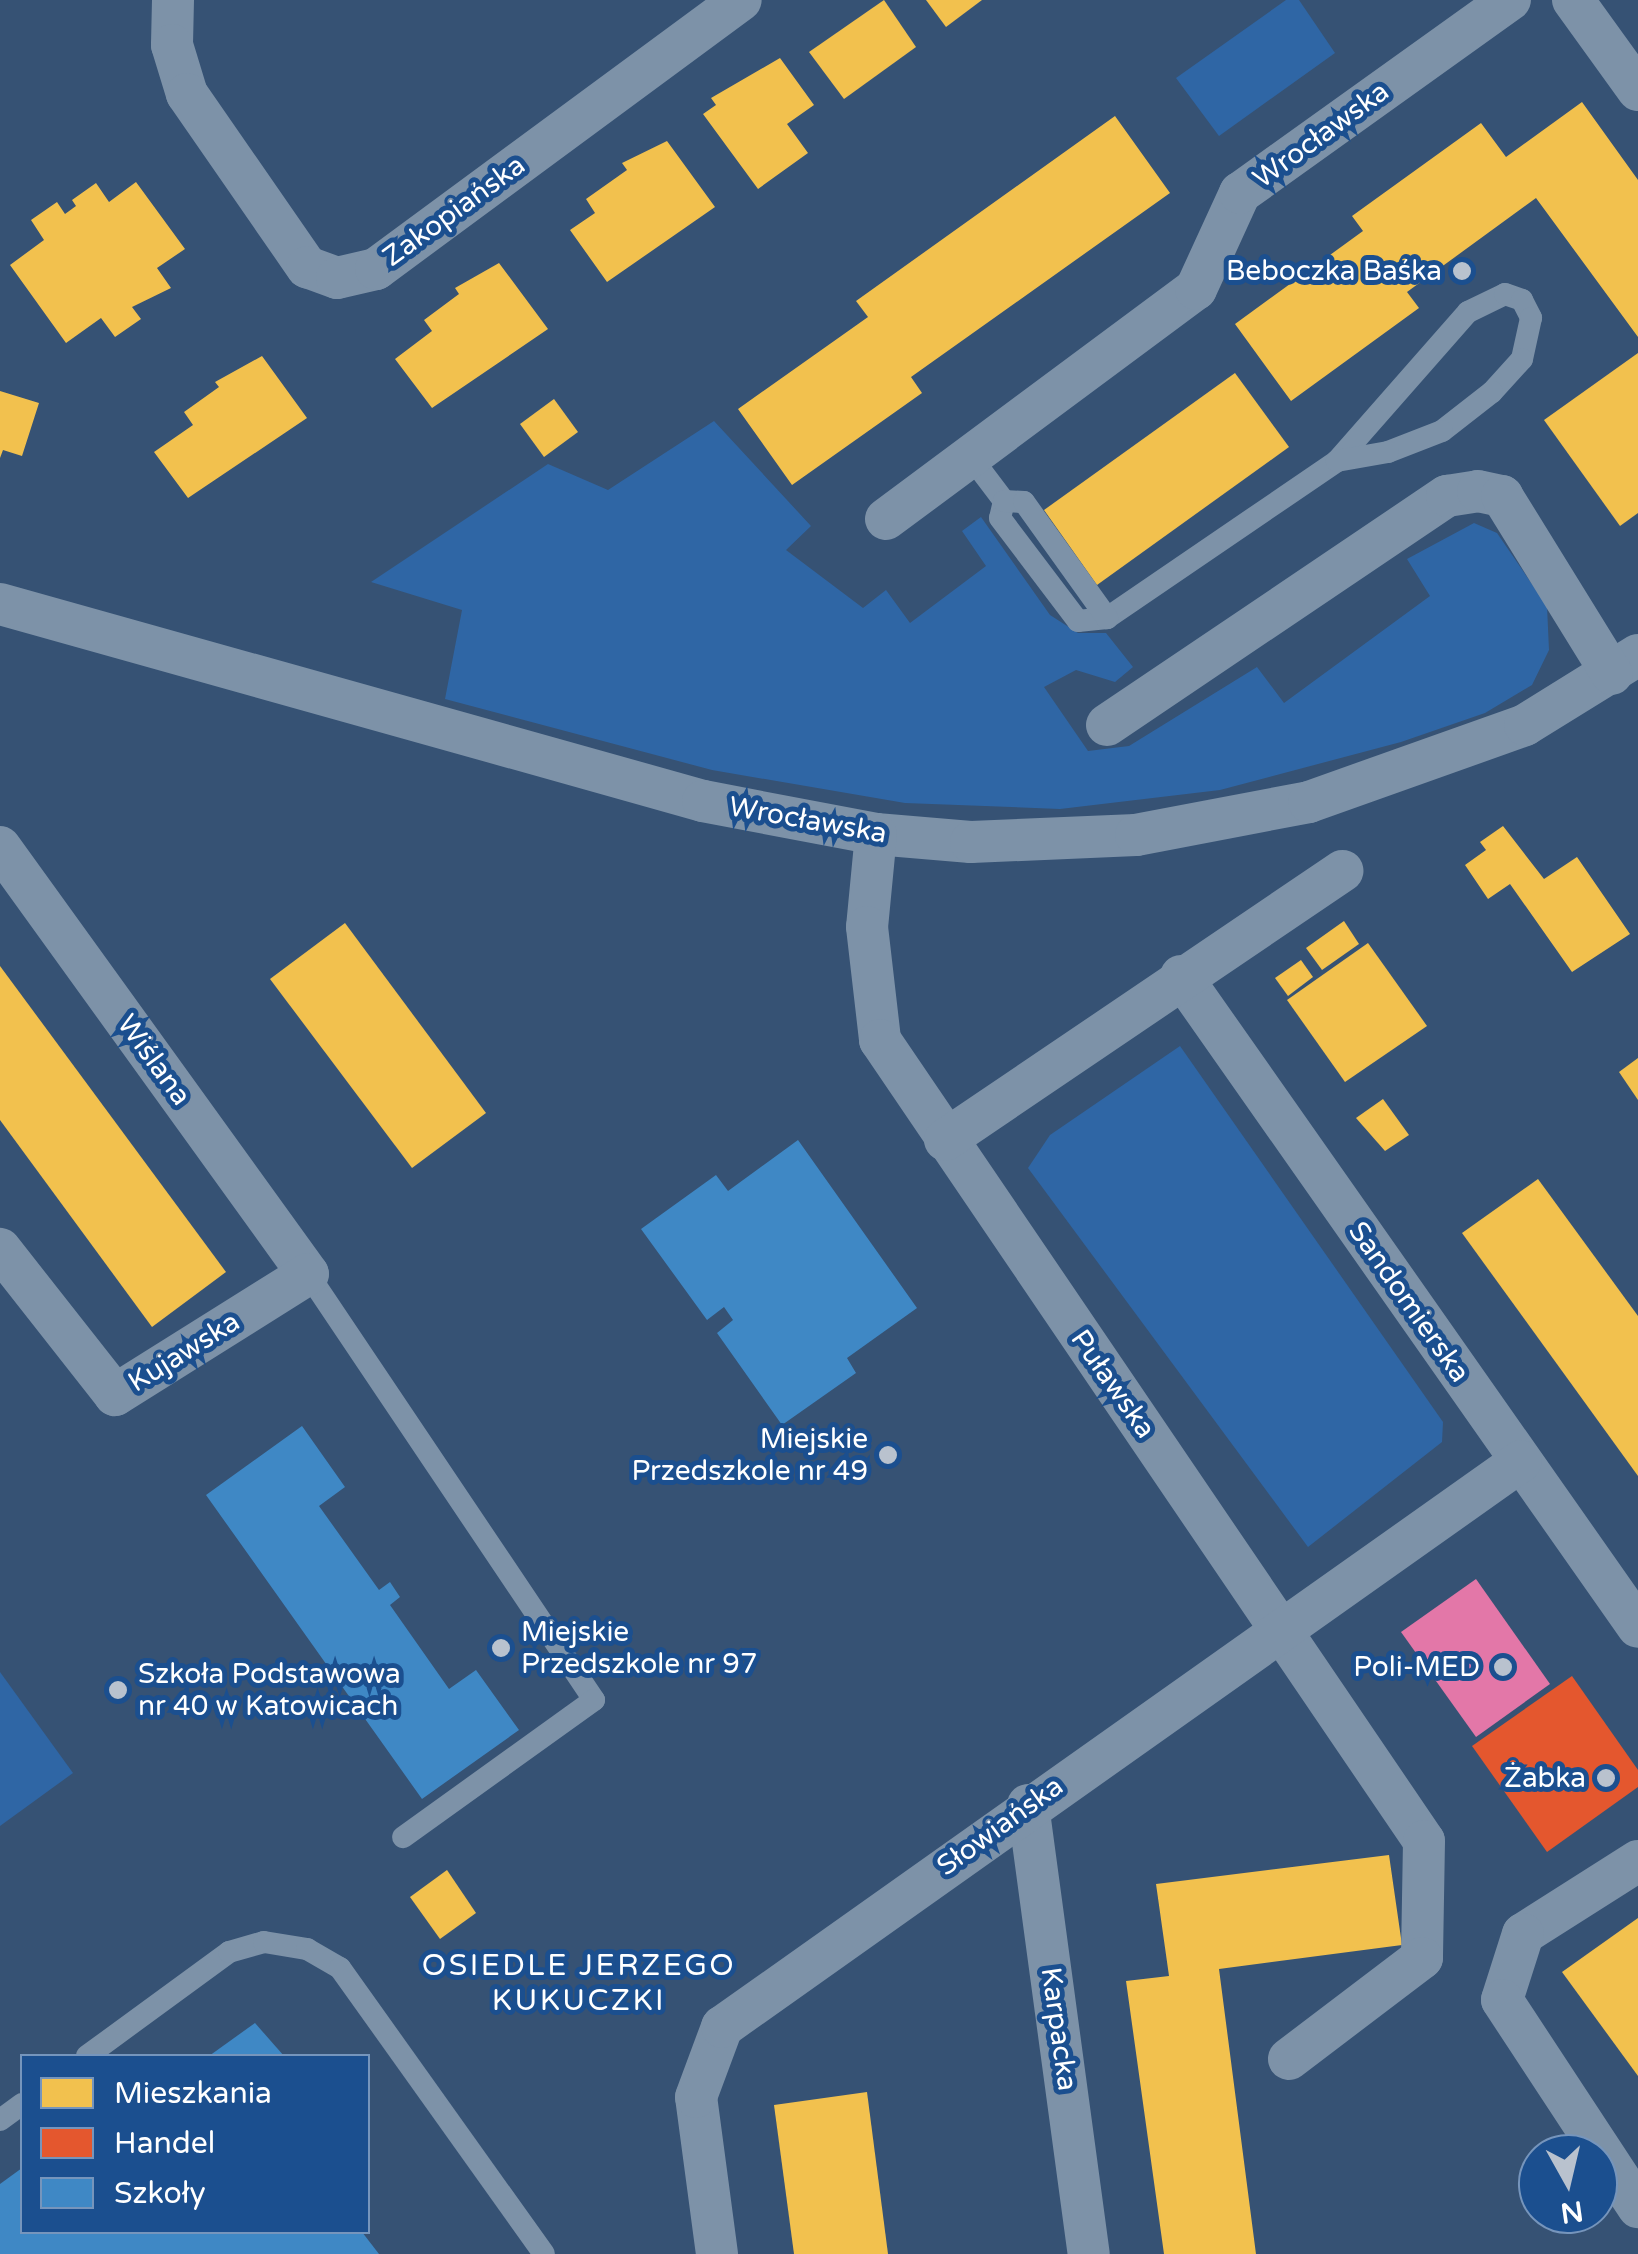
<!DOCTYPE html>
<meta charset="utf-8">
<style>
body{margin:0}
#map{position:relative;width:1638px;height:2254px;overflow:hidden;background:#365274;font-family:"Varela Round",sans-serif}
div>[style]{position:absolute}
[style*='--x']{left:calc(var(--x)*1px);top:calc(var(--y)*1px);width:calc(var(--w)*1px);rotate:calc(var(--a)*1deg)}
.green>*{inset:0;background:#2f66a5}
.homes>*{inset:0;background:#f2c14e}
.shops>*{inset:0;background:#e4572e}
.schools>*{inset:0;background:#3f88c5}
.health>*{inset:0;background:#e377a8}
.service>*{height:22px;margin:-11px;padding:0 11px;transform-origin:11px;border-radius:11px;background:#7d92a8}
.minor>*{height:42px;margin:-21px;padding:0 21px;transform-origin:21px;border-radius:21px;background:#7d92a8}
.dots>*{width:28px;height:28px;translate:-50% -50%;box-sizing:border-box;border:5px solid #1b4f8f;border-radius:50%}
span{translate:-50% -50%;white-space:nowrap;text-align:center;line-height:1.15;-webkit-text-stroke:10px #1b4f8f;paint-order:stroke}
.street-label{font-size:28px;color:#fff}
.poi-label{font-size:28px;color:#fff}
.right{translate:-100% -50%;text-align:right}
.left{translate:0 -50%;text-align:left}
.neighbourhood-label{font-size:30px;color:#fff;letter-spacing:2.5px}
.legend{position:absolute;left:20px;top:2054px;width:350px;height:180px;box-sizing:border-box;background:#1b4f8f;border:2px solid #7695bc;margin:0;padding:12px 18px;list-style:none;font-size:30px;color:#fff}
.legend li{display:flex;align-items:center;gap:20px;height:50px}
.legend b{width:50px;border:2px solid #7695bc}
.north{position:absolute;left:1518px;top:2134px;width:100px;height:100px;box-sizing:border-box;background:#1b4f8f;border:2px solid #7695bc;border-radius:50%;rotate:172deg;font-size:28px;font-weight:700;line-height:40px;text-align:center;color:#fff}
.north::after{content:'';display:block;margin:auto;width:35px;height:45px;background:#b9c2ce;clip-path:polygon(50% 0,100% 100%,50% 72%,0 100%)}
</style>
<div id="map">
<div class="green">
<div style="clip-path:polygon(1286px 0,1299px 0,1335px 53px,1219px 136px,1176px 78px)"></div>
<div style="clip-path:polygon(714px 421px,811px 526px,786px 550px,863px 608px,886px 590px,910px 623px,986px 566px,962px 531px,981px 517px,1050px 615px,1078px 633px,1106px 633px,1133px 667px,1115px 682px,1076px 670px,1044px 687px,1088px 751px,1129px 746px,1257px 667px,1284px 703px,1430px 596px,1407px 559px,1474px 523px,1497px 533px,1547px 606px,1549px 650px,1532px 685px,1485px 713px,1401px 742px,1220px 790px,1060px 809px,905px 803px,712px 770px,445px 699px,462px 610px,371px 582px,548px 464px,608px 490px)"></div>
<div style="clip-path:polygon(1180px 1046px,1443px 1422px,1442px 1442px,1308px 1547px,1028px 1168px,1050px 1135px)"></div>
<div style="clip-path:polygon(0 1672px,73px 1773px,0 1826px)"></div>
</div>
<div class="homes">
<div style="clip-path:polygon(884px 0,916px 47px,844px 99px,809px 52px)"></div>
<div style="clip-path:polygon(926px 0,982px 0,946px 27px)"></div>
<div style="clip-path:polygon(780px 58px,814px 105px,787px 124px,808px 153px,758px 189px,703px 114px,716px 105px,711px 98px)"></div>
<div style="clip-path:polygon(1582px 102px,1638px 180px,1638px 337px,1536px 198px,1407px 292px,1419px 308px,1291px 401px,1235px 324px,1363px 231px,1352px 216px,1481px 123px,1506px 157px)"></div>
<div style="clip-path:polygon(1115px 116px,1170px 193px,911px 377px,922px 393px,792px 485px,738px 409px,868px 317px,856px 301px)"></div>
<div style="clip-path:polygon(667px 141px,715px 207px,607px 282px,570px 230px,595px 213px,586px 199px,627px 170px,622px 163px)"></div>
<div style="clip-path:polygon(136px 182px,185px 249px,157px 268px,171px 288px,132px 307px,141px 319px,115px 337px,101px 318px,66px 343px,10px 265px,44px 240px,31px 220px,57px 202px,65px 214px,76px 206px,72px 200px,96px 183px,109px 202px)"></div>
<div style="clip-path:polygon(499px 263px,548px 329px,432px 408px,395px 359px,432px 331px,424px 320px,459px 294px,455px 288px)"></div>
<div style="clip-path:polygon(1638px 353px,1638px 513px,1620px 526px,1544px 420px)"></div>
<div style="clip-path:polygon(262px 356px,307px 418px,188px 498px,154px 452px,193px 425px,184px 412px,219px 387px,215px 382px)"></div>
<div style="clip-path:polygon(1235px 373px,1289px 447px,1097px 585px,1044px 510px)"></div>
<div style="clip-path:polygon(0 391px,39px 403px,22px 456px,3px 450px,0 458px)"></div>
<div style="clip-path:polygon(554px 399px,578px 432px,544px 457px,520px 424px)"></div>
<div style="clip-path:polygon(1503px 826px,1544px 879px,1577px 857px,1630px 934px,1572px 972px,1510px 884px,1488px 899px,1465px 865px,1486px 850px,1480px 842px)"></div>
<div style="clip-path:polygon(1344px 921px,1359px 944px,1322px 970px,1306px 948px)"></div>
<div style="clip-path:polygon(345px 923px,486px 1113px,412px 1168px,270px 979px)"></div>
<div style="clip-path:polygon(1368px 943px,1427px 1026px,1345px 1082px,1287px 1000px)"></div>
<div style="clip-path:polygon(1301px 960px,1313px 977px,1288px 996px,1275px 978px)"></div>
<div style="clip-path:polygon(0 966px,226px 1272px,152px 1327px,0 1120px)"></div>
<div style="clip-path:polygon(1638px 1058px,1638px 1100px,1619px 1072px)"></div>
<div style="clip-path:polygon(1383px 1099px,1409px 1135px,1385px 1151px,1356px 1118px)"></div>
<div style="clip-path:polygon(1538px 1179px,1638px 1316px,1638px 1476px,1462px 1233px)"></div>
<div style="clip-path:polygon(1389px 1855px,1402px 1945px,1219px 1969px,1256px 2254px,1164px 2254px,1126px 1981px,1169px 1976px,1156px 1884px)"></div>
<div style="clip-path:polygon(447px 1870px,476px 1913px,440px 1939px,410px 1897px)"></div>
<div style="clip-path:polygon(1638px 1918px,1638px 2076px,1562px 1972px)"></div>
<div style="clip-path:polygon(867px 2092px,888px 2254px,794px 2254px,774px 2105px)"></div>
</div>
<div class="shops">
<div style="clip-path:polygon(1572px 1676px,1638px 1770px,1638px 1787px,1547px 1852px,1472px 1746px)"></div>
</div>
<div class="schools">
<div style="clip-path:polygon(798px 1140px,917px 1308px,847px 1358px,856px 1373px,782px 1425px,717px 1333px,733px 1320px,724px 1307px,707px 1320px,641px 1229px,716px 1175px,728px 1191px)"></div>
<div style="clip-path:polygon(302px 1426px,345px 1487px,319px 1506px,379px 1590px,390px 1582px,400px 1597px,390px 1605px,449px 1689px,476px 1670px,519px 1730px,422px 1799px,206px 1495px)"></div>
<div style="clip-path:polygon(255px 2023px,284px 2056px,209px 2056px)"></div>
<div style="clip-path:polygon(22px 2168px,22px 2232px,362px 2232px,379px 2254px,0 2254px,0 2184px)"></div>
</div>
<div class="health">
<div style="clip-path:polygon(1476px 1579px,1550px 1684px,1476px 1737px,1401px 1632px)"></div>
</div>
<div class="service">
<div style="--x:970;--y:456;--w:56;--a:52.9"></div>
<div style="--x:1004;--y:501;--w:17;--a:103"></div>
<div style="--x:1000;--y:518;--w:129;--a:52.9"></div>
<div style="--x:1078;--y:621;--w:29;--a:-6"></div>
<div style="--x:1107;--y:618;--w:278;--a:-34.3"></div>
<div style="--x:1337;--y:461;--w:198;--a:-48.7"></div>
<div style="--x:1468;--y:312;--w:41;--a:-25.9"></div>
<div style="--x:1505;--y:294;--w:18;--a:19"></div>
<div style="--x:1522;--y:300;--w:20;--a:63"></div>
<div style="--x:1531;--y:318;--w:42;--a:102.4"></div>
<div style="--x:1522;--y:359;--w:45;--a:132.3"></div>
<div style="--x:1492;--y:392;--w:63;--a:142"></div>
<div style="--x:1442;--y:431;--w:58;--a:158.7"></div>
<div style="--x:1388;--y:452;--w:52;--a:170"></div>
<div style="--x:1004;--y:501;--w:20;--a:3"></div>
<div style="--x:1024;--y:502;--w:143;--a:54.4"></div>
<div style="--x:308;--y:1274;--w:513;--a:56.12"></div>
<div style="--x:594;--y:1700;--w:235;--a:144.3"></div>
<div style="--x:87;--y:2056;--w:176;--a:-36.2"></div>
<div style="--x:229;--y:1952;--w:36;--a:-16"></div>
<div style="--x:264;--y:1942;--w:44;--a:9.2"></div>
<div style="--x:307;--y:1949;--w:38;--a:30"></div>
<div style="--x:340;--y:1968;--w:351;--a:54.5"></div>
<div style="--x:0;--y:2120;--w:27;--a:-36"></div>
</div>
<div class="minor">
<div style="--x:173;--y:0;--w:45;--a:91.3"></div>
<div style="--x:172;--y:45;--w:51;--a:73"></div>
<div style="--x:187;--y:94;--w:211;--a:55.3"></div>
<div style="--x:307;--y:267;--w:32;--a:20"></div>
<div style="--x:337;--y:278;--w:40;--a:-13"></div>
<div style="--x:376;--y:269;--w:453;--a:-36.4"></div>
<div style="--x:1573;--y:0;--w:111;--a:54.2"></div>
<div style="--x:886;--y:519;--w:386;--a:-36.6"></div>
<div style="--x:1196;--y:289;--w:106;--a:-65.4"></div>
<div style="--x:1240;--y:193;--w:332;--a:-35.6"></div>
<div style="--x:0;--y:604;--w:730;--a:15.65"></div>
<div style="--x:703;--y:801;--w:176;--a:10.8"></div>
<div style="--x:876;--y:834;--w:95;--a:4.8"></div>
<div style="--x:971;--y:842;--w:165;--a:-2.4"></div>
<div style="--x:1136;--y:835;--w:176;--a:-10.8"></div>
<div style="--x:1309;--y:802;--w:229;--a:-19.6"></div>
<div style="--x:1525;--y:725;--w:133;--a:-31.8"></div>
<div style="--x:1107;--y:725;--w:410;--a:-34"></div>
<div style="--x:1447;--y:496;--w:31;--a:-9"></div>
<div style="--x:1478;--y:491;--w:25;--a:12"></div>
<div style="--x:1502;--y:496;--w:209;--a:58.3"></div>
<div style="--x:876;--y:834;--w:93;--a:95.5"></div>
<div style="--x:867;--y:927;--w:114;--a:83.4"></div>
<div style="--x:880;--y:1040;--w:968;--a:55.82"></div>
<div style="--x:1424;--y:1841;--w:117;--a:91"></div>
<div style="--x:1422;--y:1958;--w:167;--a:142.8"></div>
<div style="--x:0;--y:847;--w:526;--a:54.2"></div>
<div style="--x:308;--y:1274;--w:228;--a:147.9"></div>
<div style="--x:115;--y:1395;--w:186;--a:-128.2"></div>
<div style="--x:1181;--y:976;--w:795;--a:54.93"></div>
<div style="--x:945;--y:1140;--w:480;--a:-34.1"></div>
<div style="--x:1028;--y:1805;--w:453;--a:82.3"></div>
<div style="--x:1638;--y:1861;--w:136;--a:147.6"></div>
<div style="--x:1523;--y:1934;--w:69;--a:107.7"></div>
<div style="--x:1502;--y:2000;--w:248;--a:56.7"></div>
<div style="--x:717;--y:2254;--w:158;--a:-97.6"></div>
<div style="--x:696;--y:2097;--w:75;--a:-69.6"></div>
<div style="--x:722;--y:2027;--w:979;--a:-35.31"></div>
</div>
<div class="dots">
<div style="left:1462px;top:271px;background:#b9c2ce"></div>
<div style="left:888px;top:1455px;background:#b9c2ce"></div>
<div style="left:501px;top:1648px;background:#b9c2ce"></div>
<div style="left:1503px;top:1667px;background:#b9c2ce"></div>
<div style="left:118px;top:1690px;background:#b9c2ce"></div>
<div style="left:1606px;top:1778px;background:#b9c2ce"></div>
</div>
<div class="street-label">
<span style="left:1321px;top:135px;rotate:-36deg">Wrocławska</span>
<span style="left:454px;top:211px;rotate:-36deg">Zakopiańska</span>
<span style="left:808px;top:820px;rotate:10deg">Wrocławska</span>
<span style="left:154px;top:1060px;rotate:54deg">Wiślana</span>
<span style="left:1409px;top:1302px;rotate:55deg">Sandomierska</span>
<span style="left:184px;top:1352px;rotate:-32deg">Kujawska</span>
<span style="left:1113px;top:1384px;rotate:55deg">Puławska</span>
<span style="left:1000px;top:1826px;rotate:-36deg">Słowiańska</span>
<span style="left:1059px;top:2029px;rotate:82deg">Karpacka</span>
</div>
<div class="poi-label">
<span class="right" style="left:1442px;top:271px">Beboczka Baśka</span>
<span class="right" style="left:868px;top:1455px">Miejskie<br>Przedszkole nr 49</span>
<span class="left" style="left:521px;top:1648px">Miejskie<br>Przedszkole nr 97</span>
<span class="right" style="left:1480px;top:1667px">Poli-MED</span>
<span class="left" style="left:138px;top:1690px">Szkoła Podstawowa<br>nr 40 w Katowicach</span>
<span class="right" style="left:1586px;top:1778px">Żabka</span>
</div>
<div class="neighbourhood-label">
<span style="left:579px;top:1983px">OSIEDLE JERZEGO<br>KUKUCZKI</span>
</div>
<ul class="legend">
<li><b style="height:28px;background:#f2c14e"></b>Mieszkania</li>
<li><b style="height:28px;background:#e4572e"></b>Handel</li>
<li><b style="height:28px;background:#3f88c5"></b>Szkoły</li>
</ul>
<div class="north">N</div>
</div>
